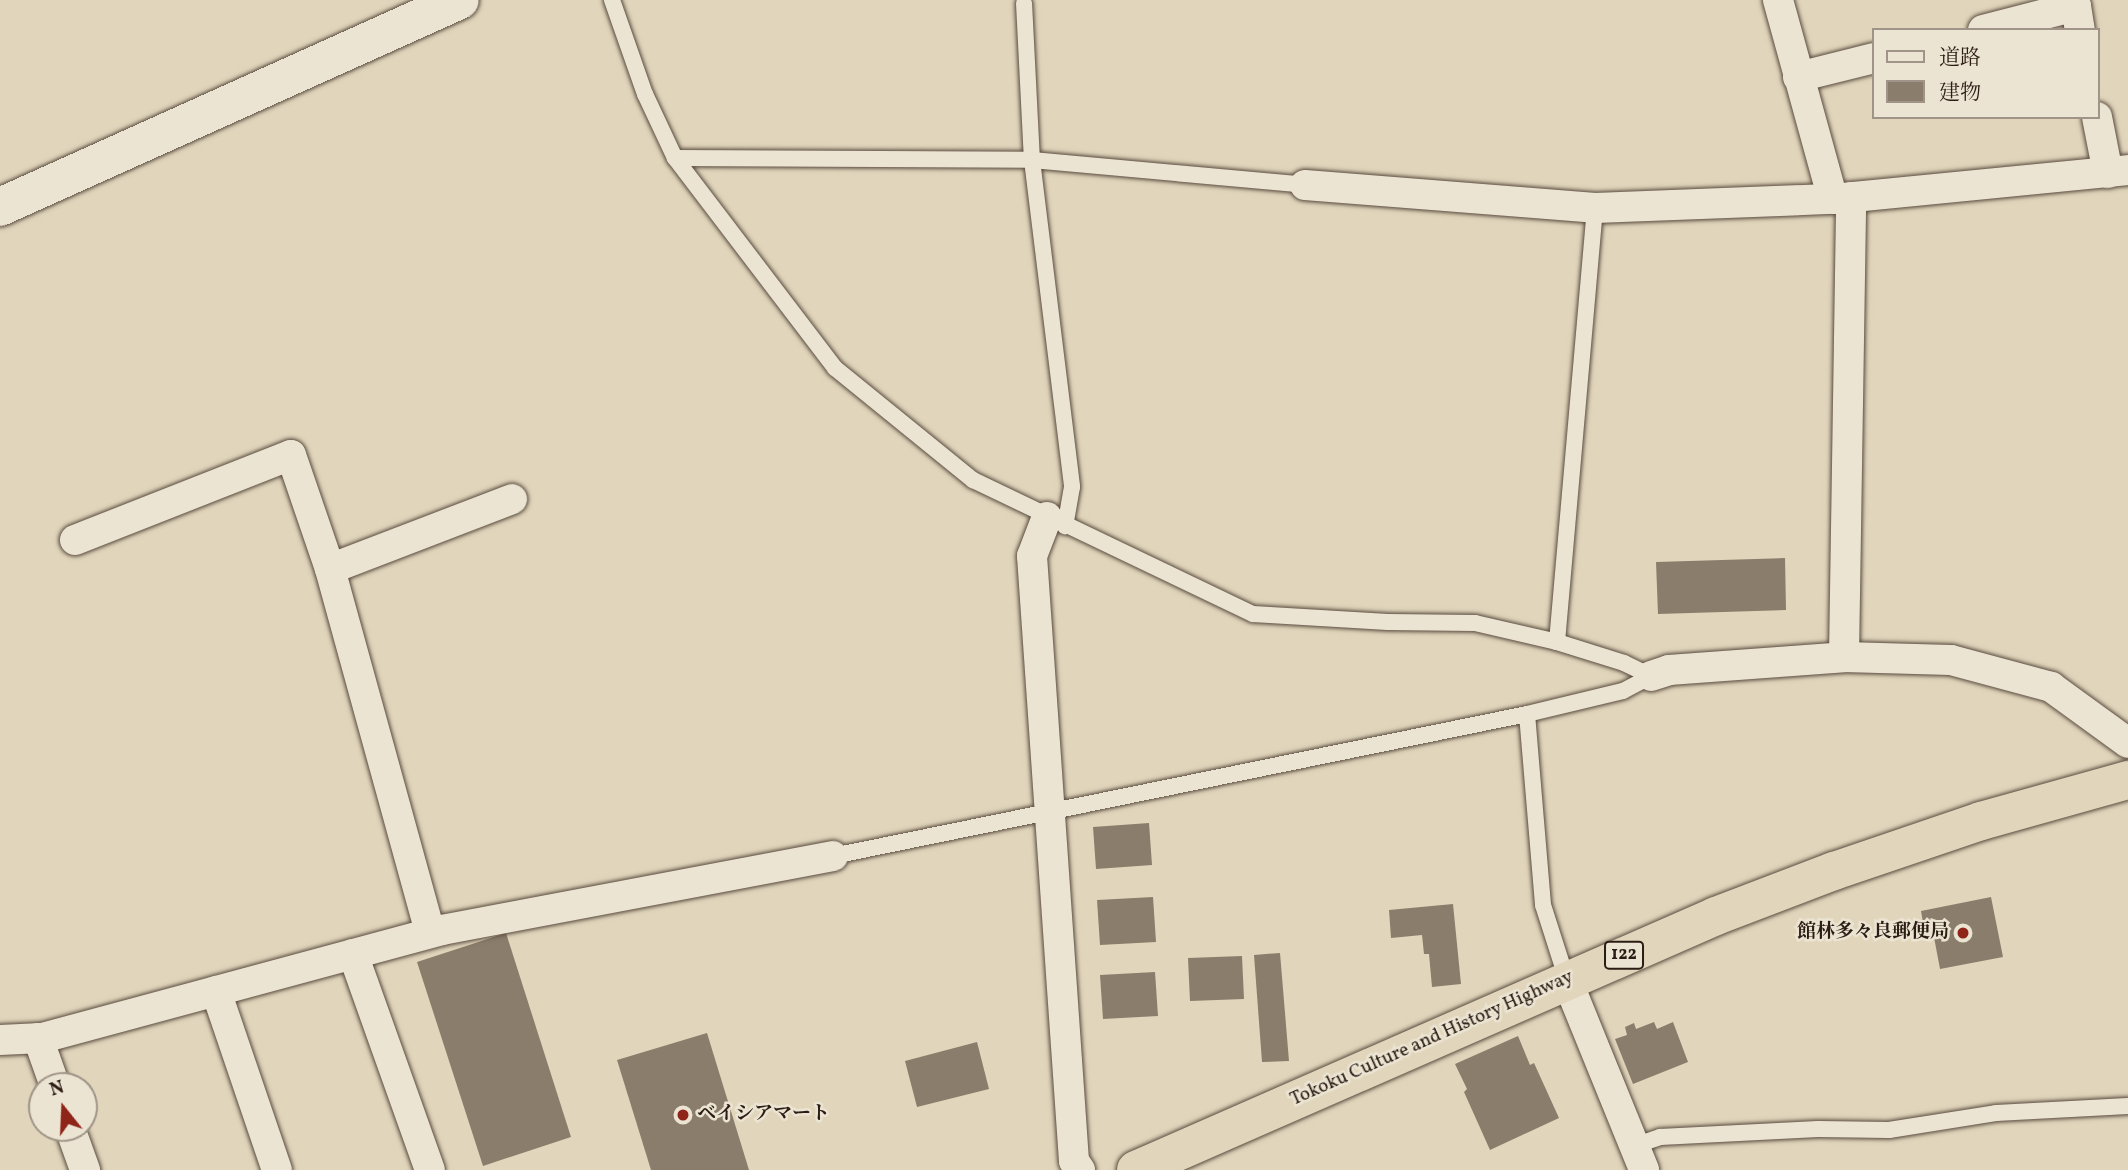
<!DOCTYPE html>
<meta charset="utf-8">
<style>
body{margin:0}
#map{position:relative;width:2128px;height:1170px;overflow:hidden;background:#e1d6bc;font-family:Vollkorn,"Noto Serif JP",serif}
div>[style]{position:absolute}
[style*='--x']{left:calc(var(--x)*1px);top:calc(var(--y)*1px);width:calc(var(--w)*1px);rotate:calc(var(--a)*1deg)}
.building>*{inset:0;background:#8a7d6b}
.roads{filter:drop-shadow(0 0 2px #594b3e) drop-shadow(0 0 2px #594b3e)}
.lane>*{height:16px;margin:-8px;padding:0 8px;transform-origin:8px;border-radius:8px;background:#ece4d3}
.street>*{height:30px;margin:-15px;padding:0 15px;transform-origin:15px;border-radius:15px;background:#ece4d3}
.secondary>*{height:38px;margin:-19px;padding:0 19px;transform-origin:19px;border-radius:19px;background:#ece4d3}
.highway>*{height:38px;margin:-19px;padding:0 19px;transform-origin:19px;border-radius:19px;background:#e1d6bc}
.dots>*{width:19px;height:19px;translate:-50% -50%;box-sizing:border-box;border:4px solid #ece4d3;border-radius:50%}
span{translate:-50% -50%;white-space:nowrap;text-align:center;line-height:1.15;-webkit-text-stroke:5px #ece4d3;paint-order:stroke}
.shield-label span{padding:2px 5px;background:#ece4d3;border:2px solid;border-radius:5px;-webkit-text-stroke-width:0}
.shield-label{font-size:18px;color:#2c1d14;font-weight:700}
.poi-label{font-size:19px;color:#2c1d14;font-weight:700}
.right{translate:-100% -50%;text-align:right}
.left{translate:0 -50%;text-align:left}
.street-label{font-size:19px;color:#2c1d14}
.legend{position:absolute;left:1872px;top:28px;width:228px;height:91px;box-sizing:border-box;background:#ece4d3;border:2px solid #9f9487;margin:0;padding:9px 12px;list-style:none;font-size:21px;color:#2c1d14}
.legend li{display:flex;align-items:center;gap:14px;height:35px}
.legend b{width:35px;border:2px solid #9f9487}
.north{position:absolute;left:28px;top:1072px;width:70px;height:70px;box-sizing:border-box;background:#ece4d3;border:2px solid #9f9487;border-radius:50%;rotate:342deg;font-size:19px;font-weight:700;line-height:28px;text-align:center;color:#2c1d14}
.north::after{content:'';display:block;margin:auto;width:24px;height:32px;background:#8f2418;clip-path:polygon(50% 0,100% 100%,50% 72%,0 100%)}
</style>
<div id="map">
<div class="building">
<div style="clip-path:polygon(1785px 558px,1786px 610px,1658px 614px,1656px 562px)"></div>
<div style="clip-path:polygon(1149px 823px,1152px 865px,1096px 869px,1093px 827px)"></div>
<div style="clip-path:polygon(1153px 897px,1156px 942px,1100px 945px,1097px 900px)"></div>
<div style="clip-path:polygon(1991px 897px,2003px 957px,1940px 969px,1933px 932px,1925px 934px,1921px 911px)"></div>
<div style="clip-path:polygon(1453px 904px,1461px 984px,1432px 987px,1429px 954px,1424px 954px,1422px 935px,1391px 938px,1389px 910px)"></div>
<div style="clip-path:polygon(506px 933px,571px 1137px,483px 1166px,417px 962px)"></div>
<div style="clip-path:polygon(1280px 953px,1289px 1061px,1262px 1062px,1254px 955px)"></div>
<div style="clip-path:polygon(1242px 956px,1244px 999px,1190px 1001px,1188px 958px)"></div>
<div style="clip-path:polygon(1155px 972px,1158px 1016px,1103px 1019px,1100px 975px)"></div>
<div style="clip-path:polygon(1654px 1022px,1657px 1029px,1673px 1022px,1688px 1062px,1633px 1084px,1615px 1039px,1627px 1035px,1625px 1027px,1634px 1023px,1636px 1029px)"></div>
<div style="clip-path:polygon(707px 1033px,749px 1170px,651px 1170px,617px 1060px)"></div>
<div style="clip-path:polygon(1518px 1036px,1530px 1065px,1534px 1063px,1559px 1118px,1490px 1150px,1464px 1092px,1467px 1089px,1455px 1064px)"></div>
<div style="clip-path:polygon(977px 1042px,989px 1089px,917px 1107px,905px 1061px)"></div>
</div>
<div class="roads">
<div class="lane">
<div style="--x:612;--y:0;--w:100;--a:70.7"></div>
<div style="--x:645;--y:94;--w:71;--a:64.9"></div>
<div style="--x:675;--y:158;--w:264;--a:52.7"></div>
<div style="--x:835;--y:368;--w:178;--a:39.1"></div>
<div style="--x:973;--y:480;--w:310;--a:25.6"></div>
<div style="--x:1253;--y:614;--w:135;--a:3.4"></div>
<div style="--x:1388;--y:622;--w:87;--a:0.7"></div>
<div style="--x:1475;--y:623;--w:84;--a:13"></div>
<div style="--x:1557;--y:642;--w:70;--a:17.4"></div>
<div style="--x:1624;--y:663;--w:30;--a:26"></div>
<div style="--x:1024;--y:3;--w:157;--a:87.1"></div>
<div style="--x:1032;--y:160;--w:329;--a:83"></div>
<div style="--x:1072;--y:487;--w:40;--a:100"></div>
<div style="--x:675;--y:158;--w:357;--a:0.3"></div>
<div style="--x:1032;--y:160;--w:274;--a:5.2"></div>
<div style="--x:1557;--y:642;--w:436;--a:-85"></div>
<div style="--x:1527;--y:714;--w:192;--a:85.2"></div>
<div style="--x:1543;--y:905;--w:79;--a:72.3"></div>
<div style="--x:833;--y:856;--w:708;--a:-11.56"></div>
<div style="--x:1527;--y:714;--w:99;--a:-13.5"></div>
<div style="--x:1623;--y:691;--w:32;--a:-28"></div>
<div style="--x:1634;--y:1146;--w:28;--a:-19"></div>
<div style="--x:1660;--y:1137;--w:158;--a:-2.9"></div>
<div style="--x:1818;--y:1129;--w:71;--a:0.8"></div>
<div style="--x:1889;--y:1130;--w:108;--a:-9"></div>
<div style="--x:1996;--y:1113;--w:132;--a:-3"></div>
</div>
<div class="street">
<div style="--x:1778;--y:0;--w:206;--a:74.6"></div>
<div style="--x:1983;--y:30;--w:96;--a:-14.5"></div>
<div style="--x:2076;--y:6;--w:24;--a:81"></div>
<div style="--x:1798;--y:77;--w:78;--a:-14"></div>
<div style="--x:2097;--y:117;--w:57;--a:78.9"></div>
<div style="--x:1305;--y:185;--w:291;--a:4.5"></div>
<div style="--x:1595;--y:208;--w:238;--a:-2.2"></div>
<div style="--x:1833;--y:199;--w:296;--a:-5.6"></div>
<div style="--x:1047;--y:517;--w:42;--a:111"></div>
<div style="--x:1032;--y:556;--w:606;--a:86.03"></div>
<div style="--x:1074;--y:1161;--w:11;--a:56"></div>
<div style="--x:75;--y:540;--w:232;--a:-21.5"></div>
<div style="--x:291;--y:455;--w:120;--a:71.1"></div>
<div style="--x:330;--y:569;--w:377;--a:74.6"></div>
<div style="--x:330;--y:569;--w:195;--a:-21"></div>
<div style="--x:1844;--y:657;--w:460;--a:-89.1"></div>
<div style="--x:1651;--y:676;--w:19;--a:-18"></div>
<div style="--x:1669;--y:670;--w:175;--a:-4.2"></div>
<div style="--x:1844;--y:657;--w:107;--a:1.6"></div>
<div style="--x:1951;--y:660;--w:104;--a:15.1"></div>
<div style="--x:2051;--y:687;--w:95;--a:36"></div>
<div style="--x:353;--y:954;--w:229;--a:70.4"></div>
<div style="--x:1567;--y:980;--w:205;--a:67.9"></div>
<div style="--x:216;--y:991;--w:189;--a:71.2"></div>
<div style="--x:38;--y:1038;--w:51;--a:70.5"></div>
<div style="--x:0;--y:1040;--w:42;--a:-2.7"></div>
<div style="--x:42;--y:1038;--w:414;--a:-15.1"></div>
<div style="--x:442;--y:930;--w:398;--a:-10.7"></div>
<div style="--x:70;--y:1128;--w:45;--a:70.3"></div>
</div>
<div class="secondary">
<div style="--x:0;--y:207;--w:504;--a:-24.23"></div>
</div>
<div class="highway">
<div style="--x:1136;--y:1170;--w:633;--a:-23.65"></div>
<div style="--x:1716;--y:916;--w:126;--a:-20.9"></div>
<div style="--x:1834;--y:871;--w:155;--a:-18.8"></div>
<div style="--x:1981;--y:821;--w:153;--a:-15.6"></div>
</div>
</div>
<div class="dots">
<div style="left:1963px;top:933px;background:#8f2418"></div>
<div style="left:683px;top:1115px;background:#8f2418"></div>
</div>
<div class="shield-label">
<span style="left:1624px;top:955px">122</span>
</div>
<div class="poi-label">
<span class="right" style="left:1949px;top:933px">館林多々良郵便局</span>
<span class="left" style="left:697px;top:1115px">ベイシアマート</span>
</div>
<div class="street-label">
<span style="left:1432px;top:1039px;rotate:-24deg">Tokoku Culture and History Highway</span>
</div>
<ul class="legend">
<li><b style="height:9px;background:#ece4d3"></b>道路</li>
<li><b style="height:19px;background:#8a7d6b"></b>建物</li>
</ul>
<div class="north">N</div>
</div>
